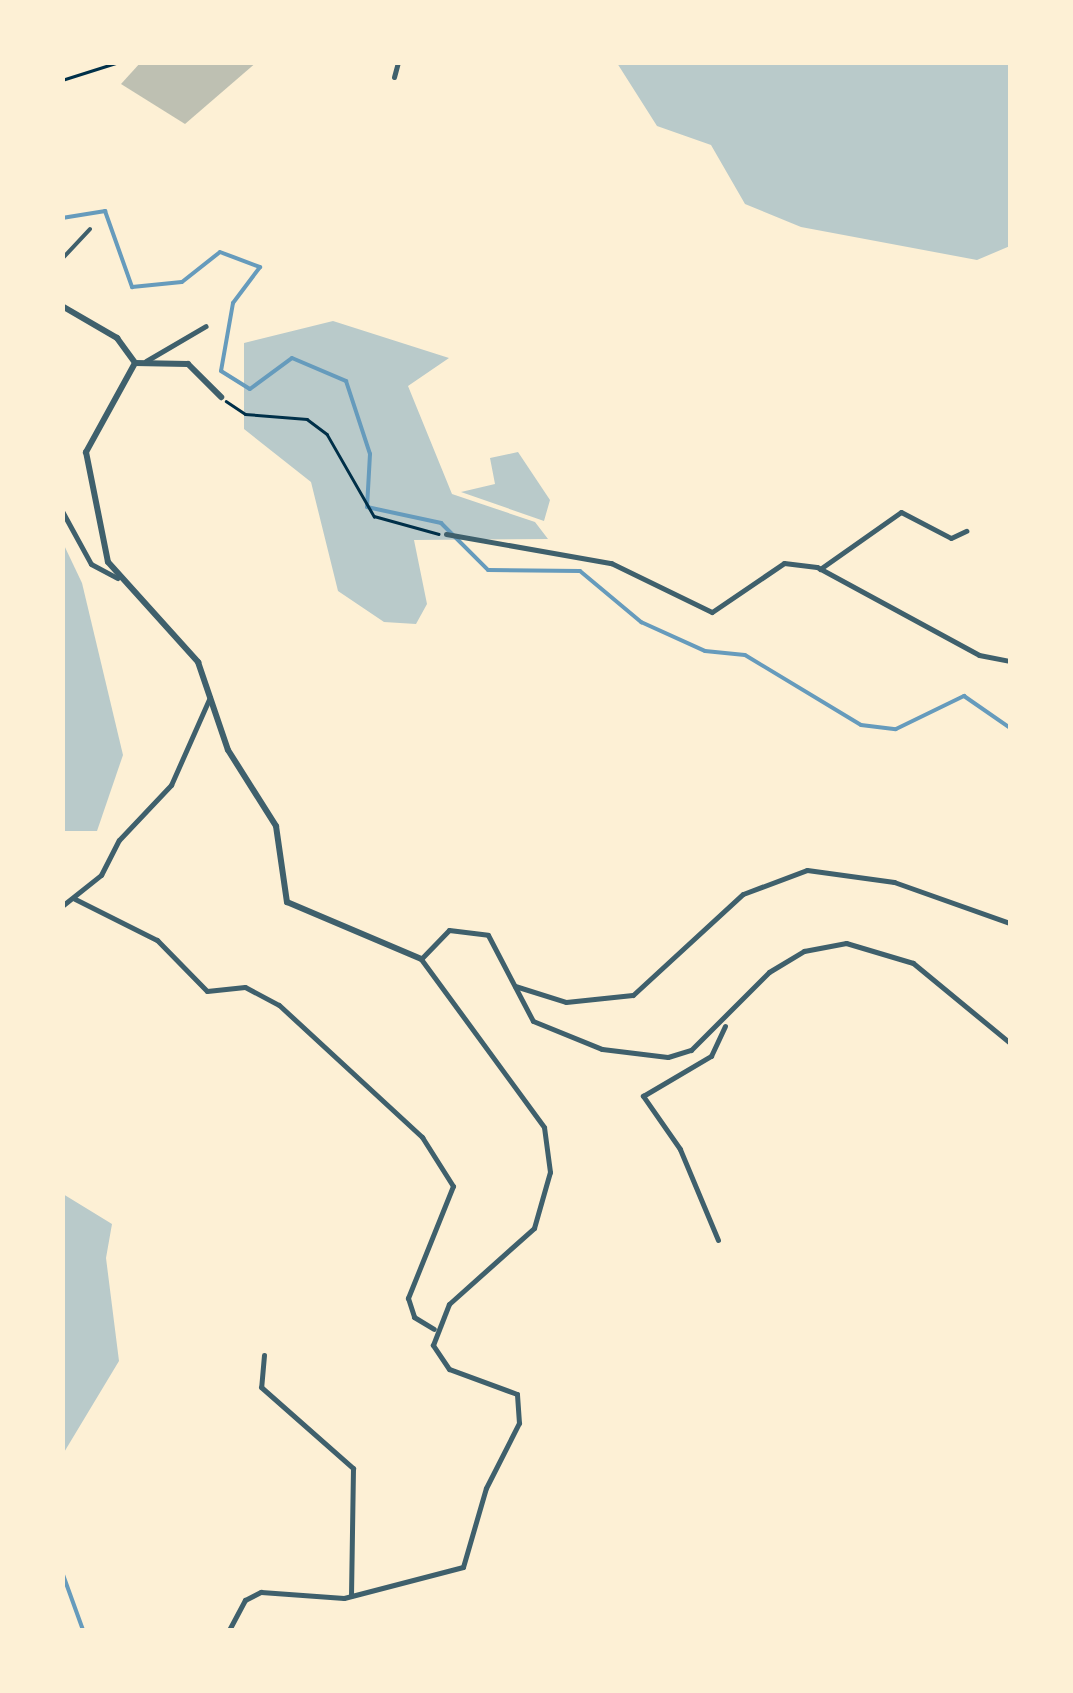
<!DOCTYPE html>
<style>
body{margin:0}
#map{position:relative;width:1073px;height:1693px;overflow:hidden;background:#fdf0d5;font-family:"Exo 2",sans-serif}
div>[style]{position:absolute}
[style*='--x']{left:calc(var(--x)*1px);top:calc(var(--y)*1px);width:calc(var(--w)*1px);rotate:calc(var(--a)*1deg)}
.green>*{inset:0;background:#b9caca}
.stream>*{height:4px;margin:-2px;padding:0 2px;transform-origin:2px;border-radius:2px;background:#669bbc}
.building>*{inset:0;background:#bec0b2}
.path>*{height:2.5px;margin:-1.25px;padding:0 1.25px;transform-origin:1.25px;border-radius:1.25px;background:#003049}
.pedestrian>*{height:4px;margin:-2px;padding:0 2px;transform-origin:2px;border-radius:2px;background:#3f606c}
.minor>*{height:5px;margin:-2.5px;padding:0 2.5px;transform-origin:2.5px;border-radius:2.5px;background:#3f606c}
.tertiary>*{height:6px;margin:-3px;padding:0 3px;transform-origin:3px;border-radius:3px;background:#3f606c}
span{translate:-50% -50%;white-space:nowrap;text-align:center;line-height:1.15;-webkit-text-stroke:10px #fdf0d5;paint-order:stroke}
.frame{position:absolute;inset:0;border:65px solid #fdf0d5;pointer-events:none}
</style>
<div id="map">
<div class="green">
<div style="clip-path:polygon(617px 63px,1010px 63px,1010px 246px,977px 260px,801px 227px,745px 204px,711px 145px,657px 126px)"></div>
<div style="clip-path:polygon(333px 321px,449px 358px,408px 386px,452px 494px,535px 522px,548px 539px,414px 540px,427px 604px,416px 624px,384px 622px,338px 591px,311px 482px,244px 429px,244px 343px)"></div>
<div style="clip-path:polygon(518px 452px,550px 500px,544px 521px,461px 492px,495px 484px,490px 458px)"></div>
<div style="clip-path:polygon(63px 543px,82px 583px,123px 755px,97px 831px,63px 831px)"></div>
<div style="clip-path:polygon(63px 1194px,112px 1224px,106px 1258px,119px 1361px,63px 1454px)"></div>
</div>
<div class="stream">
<div style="--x:62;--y:218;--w:44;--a:-9.2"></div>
<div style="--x:105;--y:211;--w:81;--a:70.4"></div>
<div style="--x:132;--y:287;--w:50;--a:-5.7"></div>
<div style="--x:182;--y:282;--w:48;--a:-38.3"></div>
<div style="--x:220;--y:252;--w:43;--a:20.6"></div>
<div style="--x:260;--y:267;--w:45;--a:126.9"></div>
<div style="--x:233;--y:303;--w:69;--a:100"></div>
<div style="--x:221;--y:371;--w:34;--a:32"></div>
<div style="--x:250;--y:389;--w:52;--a:-36.4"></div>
<div style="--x:292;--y:358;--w:59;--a:23.1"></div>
<div style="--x:346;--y:381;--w:77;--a:71.8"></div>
<div style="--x:370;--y:454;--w:53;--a:93.2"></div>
<div style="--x:367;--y:507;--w:76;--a:12.2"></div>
<div style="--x:441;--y:523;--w:66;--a:45"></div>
<div style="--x:488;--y:570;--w:92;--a:0.6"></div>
<div style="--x:580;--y:571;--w:80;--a:39.9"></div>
<div style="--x:641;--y:622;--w:70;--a:24.4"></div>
<div style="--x:705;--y:651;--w:40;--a:5.7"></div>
<div style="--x:745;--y:655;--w:135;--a:31.1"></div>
<div style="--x:861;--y:725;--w:35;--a:7"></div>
<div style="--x:896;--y:729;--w:76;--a:-25.9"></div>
<div style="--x:964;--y:696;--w:56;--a:34.8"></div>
<div style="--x:62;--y:1247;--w:1;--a:-45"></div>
<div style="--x:62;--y:1572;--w:62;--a:70.1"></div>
</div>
<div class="building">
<div style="clip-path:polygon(141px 62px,257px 62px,185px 124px,121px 84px)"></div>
</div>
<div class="path">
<div style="--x:62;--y:80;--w:60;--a:-17.5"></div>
<div style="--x:226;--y:401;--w:23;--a:34"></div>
<div style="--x:245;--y:414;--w:62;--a:4.6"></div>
<div style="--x:307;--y:419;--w:25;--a:37"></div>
<div style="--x:327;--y:434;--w:95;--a:60.2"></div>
<div style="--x:374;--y:516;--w:67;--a:15.5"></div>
</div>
<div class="pedestrian">
<div style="--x:62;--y:259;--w:41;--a:-47"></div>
</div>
<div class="minor">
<div style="--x:394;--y:77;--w:16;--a:-75"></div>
<div style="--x:146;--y:361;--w:69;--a:-30.3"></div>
<div style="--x:62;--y:511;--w:60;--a:61.3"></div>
<div style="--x:91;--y:564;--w:30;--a:28"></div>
<div style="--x:446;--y:534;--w:168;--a:10"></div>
<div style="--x:611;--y:563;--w:112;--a:25.9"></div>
<div style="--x:712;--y:612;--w:87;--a:-34.2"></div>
<div style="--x:784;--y:563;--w:33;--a:7"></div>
<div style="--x:817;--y:567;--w:184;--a:28.5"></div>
<div style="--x:979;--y:655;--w:32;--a:11"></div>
<div style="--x:820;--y:569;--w:99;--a:-35.1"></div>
<div style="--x:901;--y:512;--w:56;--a:27.5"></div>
<div style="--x:951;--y:538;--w:17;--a:-25"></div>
<div style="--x:75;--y:899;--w:92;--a:26.6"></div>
<div style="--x:157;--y:940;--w:71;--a:45.6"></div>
<div style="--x:207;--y:991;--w:38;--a:-6"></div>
<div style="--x:245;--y:987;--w:38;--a:28"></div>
<div style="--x:279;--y:1005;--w:195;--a:42.7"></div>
<div style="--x:422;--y:1137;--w:58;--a:57.7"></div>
<div style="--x:453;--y:1186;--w:121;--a:111.9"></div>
<div style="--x:408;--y:1298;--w:20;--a:72"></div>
<div style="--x:414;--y:1317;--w:23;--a:31"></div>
<div style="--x:62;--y:906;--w:50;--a:-38.5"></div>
<div style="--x:101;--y:875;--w:39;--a:-63"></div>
<div style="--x:119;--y:840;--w:76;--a:-46.6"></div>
<div style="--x:171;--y:785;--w:96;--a:-66.1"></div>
<div style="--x:515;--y:986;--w:53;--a:17.4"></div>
<div style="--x:566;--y:1002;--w:67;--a:-6"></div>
<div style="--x:633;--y:995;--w:149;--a:-42.6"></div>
<div style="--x:743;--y:894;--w:68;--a:-20.6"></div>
<div style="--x:807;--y:870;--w:88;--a:7.9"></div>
<div style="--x:894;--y:882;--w:123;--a:19.5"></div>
<div style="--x:718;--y:1240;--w:99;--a:-112.7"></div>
<div style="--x:680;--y:1149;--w:65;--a:-124.9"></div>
<div style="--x:643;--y:1096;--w:79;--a:-30.5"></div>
<div style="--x:711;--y:1056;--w:33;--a:-65"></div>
<div style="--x:264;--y:1355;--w:32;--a:95"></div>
<div style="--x:261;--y:1387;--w:123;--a:41.4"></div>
<div style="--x:353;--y:1468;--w:128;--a:90.9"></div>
<div style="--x:229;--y:1630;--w:34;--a:-62"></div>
<div style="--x:245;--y:1600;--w:18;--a:-27"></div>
<div style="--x:261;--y:1592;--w:83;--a:4.1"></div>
<div style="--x:344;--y:1598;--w:123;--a:-14.6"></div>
<div style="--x:463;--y:1567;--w:82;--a:-73.8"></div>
<div style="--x:486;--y:1488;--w:73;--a:-63.1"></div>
<div style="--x:519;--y:1423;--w:29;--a:-94"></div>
<div style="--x:517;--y:1394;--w:72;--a:-159.8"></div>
<div style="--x:449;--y:1369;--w:29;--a:-124"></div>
<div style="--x:433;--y:1345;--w:44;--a:-68.7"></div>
<div style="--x:449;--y:1304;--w:114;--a:-41.8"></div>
<div style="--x:534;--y:1228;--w:58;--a:-74.1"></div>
<div style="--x:550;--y:1172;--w:45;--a:-97.6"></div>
<div style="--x:544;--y:1127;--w:208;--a:-126.2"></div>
<div style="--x:421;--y:959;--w:40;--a:-46"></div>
<div style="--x:449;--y:930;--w:39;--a:7"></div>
<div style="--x:488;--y:935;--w:97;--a:62.4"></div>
<div style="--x:533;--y:1021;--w:74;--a:22.1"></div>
<div style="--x:602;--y:1049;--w:66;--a:6.9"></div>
<div style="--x:668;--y:1057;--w:24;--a:-17"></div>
<div style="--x:691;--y:1050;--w:110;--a:-45"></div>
<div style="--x:769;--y:972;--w:41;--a:-31"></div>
<div style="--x:804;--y:951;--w:43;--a:-10.8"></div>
<div style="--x:846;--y:943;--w:70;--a:16.6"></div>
<div style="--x:913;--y:963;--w:126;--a:39.5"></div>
</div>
<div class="tertiary">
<div style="--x:62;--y:306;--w:64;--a:30.2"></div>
<div style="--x:117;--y:338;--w:31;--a:54"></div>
<div style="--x:135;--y:363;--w:102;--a:118.8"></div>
<div style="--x:86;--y:452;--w:112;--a:78.7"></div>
<div style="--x:108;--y:562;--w:135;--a:48"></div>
<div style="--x:198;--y:662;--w:93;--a:71.2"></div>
<div style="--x:228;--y:750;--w:90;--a:57.7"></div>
<div style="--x:276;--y:826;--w:77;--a:81.8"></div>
<div style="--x:287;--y:902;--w:146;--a:23"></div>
<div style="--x:135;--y:363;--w:53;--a:1.1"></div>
<div style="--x:188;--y:364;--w:47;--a:45"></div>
</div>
<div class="frame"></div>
</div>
